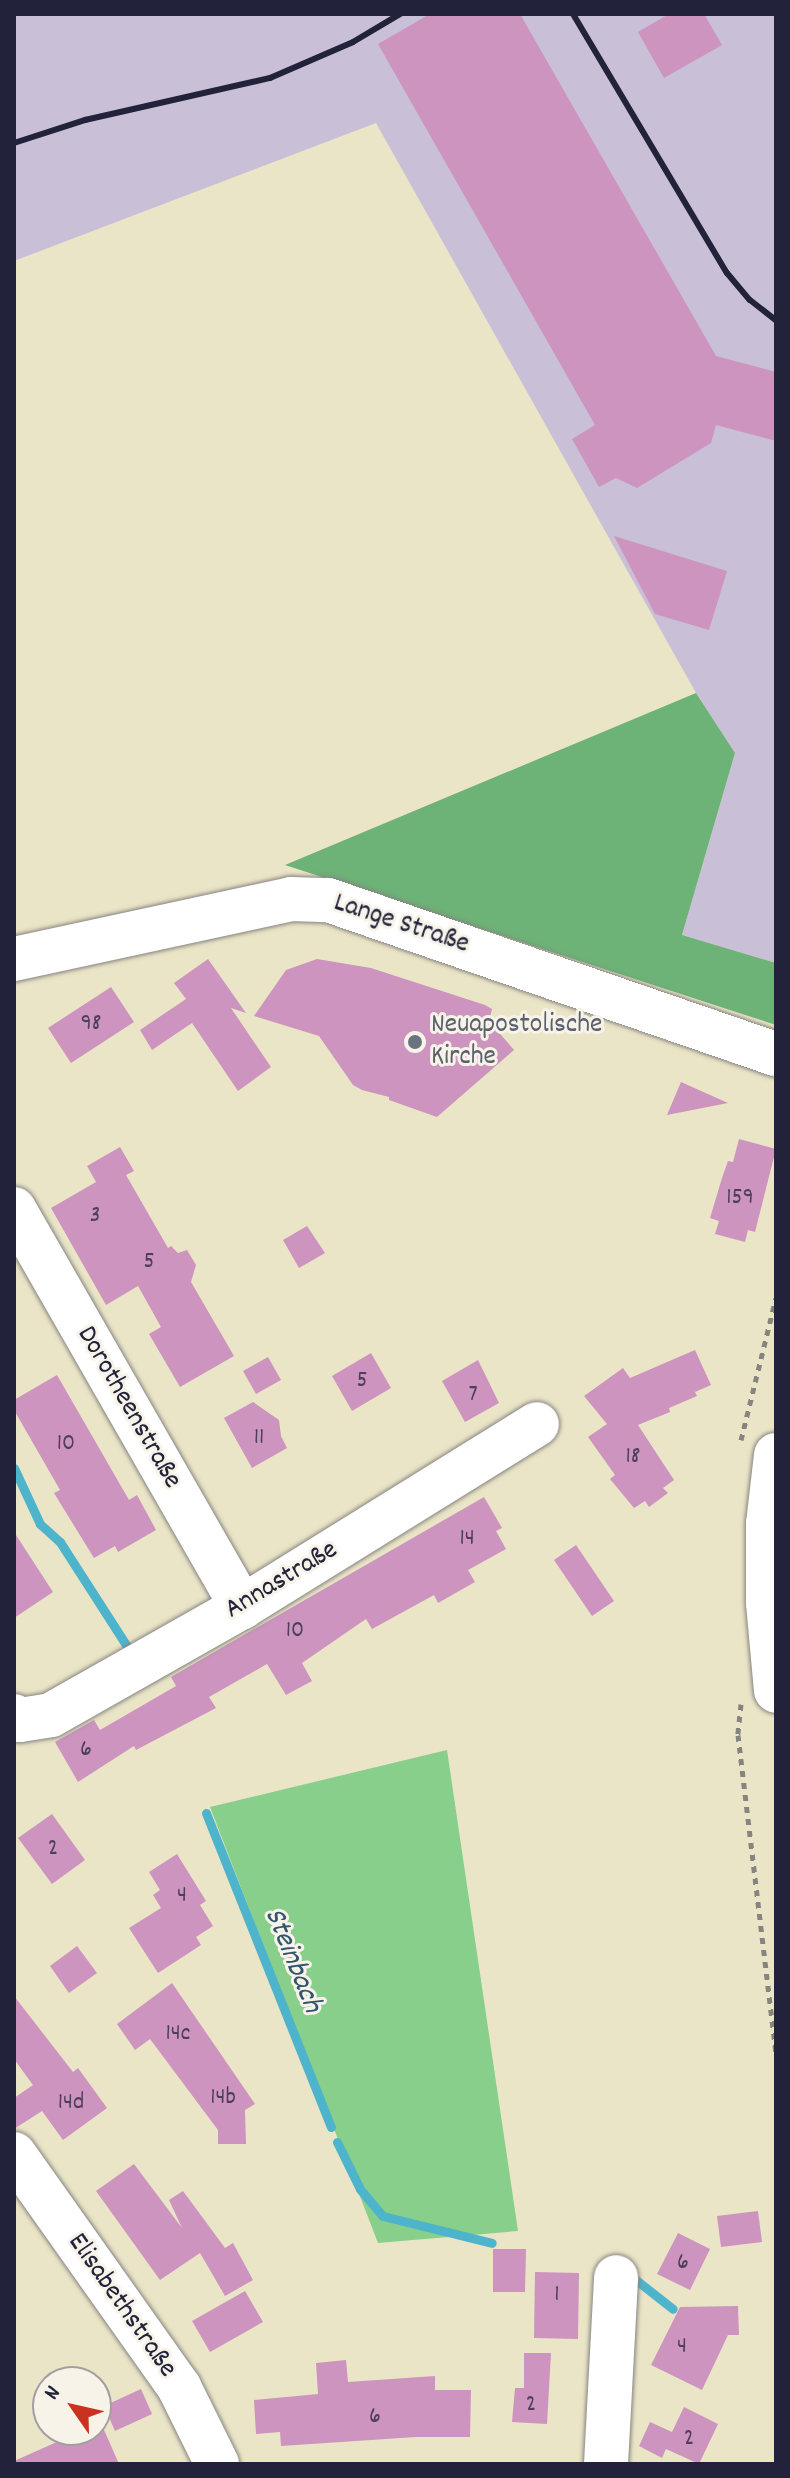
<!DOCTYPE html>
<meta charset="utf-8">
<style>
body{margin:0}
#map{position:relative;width:790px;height:2478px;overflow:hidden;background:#ebe5c7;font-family:Dekko,sans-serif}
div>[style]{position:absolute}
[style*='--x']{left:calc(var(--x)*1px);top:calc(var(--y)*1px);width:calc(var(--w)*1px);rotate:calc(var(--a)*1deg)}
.industrial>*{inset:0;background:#c9bfd7}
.green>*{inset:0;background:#87cf8a}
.forest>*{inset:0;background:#6db276}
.stream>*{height:9px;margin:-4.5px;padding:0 4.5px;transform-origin:4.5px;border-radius:4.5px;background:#4eb4cc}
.building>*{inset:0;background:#cc94be}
.path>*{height:5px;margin-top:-2.5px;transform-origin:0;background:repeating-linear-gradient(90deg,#868481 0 6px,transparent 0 12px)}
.roads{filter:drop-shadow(0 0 2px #868481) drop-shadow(0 0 2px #868481)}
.minor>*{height:44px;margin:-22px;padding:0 22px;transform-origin:22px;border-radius:22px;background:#fff}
.rail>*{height:6px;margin:-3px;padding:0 3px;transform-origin:3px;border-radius:3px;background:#22223b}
.dots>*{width:22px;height:22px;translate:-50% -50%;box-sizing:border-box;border:4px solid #f7f3e8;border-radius:50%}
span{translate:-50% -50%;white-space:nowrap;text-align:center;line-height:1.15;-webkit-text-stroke:6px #f7f3e8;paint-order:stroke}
.number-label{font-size:24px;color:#4c3e5c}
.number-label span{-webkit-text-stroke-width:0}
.street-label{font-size:28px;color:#22223b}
.worship-label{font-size:28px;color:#5b616d}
.left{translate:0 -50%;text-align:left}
.water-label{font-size:30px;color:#31556e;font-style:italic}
.frame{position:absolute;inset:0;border:16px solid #22223b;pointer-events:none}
.north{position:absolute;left:32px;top:2366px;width:80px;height:80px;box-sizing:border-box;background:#f7f3e8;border:2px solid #a29fa3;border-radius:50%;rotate:304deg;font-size:22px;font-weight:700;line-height:32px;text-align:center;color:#22223b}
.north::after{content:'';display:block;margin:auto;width:28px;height:36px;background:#c8321e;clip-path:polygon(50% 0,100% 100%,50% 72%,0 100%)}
</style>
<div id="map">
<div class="industrial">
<div style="clip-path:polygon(14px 14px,776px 14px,776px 963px,682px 935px,735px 753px,696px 693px,376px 123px,14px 261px)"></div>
</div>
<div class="green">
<div style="clip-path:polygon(447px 1750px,518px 2231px,378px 2243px,210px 1807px)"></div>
</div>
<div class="forest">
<div style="clip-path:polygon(696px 693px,735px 753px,682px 935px,776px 963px,776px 1025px,285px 865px)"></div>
</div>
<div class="stream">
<div style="--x:14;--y:1468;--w:62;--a:65.1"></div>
<div style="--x:40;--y:1524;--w:27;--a:42"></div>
<div style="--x:60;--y:1542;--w:126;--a:57.3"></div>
<div style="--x:206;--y:1813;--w:338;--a:68.3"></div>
<div style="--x:337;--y:2142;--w:52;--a:63.9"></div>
<div style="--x:360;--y:2189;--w:35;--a:50"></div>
<div style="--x:383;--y:2216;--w:112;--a:13.9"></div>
<div style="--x:631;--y:2276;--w:53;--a:38.2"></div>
</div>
<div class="building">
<div style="clip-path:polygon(430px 14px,520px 14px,716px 356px,776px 372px,776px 441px,716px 425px,711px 443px,637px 488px,616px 478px,599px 487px,572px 439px,595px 425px,378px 44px)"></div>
<div style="clip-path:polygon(669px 14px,704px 14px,722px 45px,664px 78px,638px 32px)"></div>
<div style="clip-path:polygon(614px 536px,727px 571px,709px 630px,655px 614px)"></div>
<div style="clip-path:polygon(208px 959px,246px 1013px,231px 1008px,271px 1067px,238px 1091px,192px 1023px,152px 1050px,140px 1030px,186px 999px,174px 983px)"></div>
<div style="clip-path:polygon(317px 959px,371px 968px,485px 1005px,492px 1009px,489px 1021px,514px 1050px,437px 1117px,389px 1100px,389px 1097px,362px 1090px,353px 1085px,319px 1036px,254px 1016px,286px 970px)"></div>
<div style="clip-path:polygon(111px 987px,134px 1022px,71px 1063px,48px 1028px)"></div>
<div style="clip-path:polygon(681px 1082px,728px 1103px,667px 1115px)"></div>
<div style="clip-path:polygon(739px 1139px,776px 1149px,755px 1232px,748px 1230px,745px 1242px,715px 1234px,719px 1221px,710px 1218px,722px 1178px,728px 1161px,733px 1162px)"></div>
<div style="clip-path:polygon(120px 1147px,134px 1171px,126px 1175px,168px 1248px,171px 1246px,178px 1253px,187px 1250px,196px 1265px,191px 1282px,234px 1356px,180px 1387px,149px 1334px,161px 1327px,138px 1286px,106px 1305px,51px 1208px,96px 1182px,87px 1166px)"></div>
<div style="clip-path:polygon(307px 1226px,325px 1253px,299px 1268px,283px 1240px)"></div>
<div style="clip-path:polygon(695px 1350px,711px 1385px,695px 1392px,697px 1396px,669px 1408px,670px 1412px,638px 1425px,674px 1480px,663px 1488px,668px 1493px,649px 1507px,645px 1501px,634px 1508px,610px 1479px,615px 1475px,588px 1437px,607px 1424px,584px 1396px,623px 1368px,630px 1378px)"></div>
<div style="clip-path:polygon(371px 1353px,391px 1388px,352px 1411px,332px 1376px)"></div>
<div style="clip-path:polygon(268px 1357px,281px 1380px,256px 1394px,243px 1371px)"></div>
<div style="clip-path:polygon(478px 1360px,499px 1403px,465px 1422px,442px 1381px)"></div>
<div style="clip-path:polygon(57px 1375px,129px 1500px,137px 1495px,156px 1530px,118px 1552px,115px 1546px,94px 1558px,54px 1493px,60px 1490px,14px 1410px,14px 1400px)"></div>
<div style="clip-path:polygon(253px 1402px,279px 1420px,281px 1436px,287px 1448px,252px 1468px,224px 1418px)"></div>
<div style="clip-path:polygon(484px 1497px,502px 1528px,496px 1531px,506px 1549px,468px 1570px,475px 1582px,438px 1603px,434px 1595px,372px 1629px,366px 1619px,302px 1663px,312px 1681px,286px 1695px,267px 1664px,209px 1697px,216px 1708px,136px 1750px,134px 1746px,78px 1782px,55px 1742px,94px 1720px,100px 1730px,176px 1686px,171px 1677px)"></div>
<div style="clip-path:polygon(14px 1532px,53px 1592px,14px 1618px)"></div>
<div style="clip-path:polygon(576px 1545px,614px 1601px,592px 1616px,554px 1560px)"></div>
<div style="clip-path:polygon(52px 1814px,85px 1860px,52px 1884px,18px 1838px)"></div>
<div style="clip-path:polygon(177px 1854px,206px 1901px,200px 1905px,213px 1926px,196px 1937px,201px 1945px,158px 1973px,129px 1928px,161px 1908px,153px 1895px,160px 1890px,149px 1872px)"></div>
<div style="clip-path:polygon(77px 1946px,97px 1973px,69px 1993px,50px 1966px)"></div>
<div style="clip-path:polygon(172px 1983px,255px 2104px,245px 2110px,246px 2144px,218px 2144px,218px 2130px,150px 2039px,135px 2050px,117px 2024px)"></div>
<div style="clip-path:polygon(14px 1996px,73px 2072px,78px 2068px,107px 2108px,63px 2140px,42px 2111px,14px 2129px,14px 2098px,33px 2085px,14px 2059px)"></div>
<div style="clip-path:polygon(134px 2164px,182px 2228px,169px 2200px,183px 2191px,225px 2248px,233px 2243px,253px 2280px,225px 2296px,200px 2253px,160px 2280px,96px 2191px)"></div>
<div style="clip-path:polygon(758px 2211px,762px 2242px,721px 2247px,717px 2216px)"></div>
<div style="clip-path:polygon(678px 2233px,710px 2249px,690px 2290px,657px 2274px)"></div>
<div style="clip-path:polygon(493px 2249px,526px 2249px,525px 2292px,493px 2292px)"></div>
<div style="clip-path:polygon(535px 2272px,579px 2273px,578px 2339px,534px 2338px)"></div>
<div style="clip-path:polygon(245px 2291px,263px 2322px,210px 2352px,192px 2321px)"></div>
<div style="clip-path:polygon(738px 2306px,739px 2335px,728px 2335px,702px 2390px,651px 2365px,680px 2307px)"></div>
<div style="clip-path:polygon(524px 2353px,551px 2353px,547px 2424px,512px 2422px,515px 2388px,524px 2388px)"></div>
<div style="clip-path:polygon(346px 2360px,348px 2382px,435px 2376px,435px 2390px,471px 2390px,470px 2437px,416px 2437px,281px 2446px,280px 2432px,256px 2434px,254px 2400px,318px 2394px,316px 2363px)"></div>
<div style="clip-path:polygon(141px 2389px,152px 2414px,115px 2431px,104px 2406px)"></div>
<div style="clip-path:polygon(684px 2407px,718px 2424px,699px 2464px,666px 2449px,662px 2458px,639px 2446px,650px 2422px,672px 2432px)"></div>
<div style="clip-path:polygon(101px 2423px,119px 2464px,14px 2464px,14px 2461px,84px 2430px,96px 2430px,96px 2425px)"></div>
</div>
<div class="path">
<div style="--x:741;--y:1440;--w:146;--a:-76.2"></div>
<div style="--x:741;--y:1704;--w:31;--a:96"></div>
<div style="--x:738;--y:1735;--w:320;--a:83.2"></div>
</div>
<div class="roads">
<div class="minor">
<div style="--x:14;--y:959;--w:283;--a:-12.2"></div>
<div style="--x:291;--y:899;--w:37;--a:2"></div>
<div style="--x:328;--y:900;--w:474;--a:19"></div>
<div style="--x:14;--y:1209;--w:459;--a:60.2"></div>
<div style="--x:776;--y:1455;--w:69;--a:96.6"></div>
<div style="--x:768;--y:1524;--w:79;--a:90"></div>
<div style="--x:768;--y:1603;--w:88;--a:84.8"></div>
<div style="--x:14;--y:1716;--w:7;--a:34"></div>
<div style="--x:20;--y:1720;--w:31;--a:-9"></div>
<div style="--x:51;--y:1715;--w:219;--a:-29.5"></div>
<div style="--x:242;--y:1607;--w:347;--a:-31.8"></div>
<div style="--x:14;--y:2154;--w:286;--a:54.7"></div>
<div style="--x:179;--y:2387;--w:86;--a:63.7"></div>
<div style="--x:606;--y:2464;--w:187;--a:-86.9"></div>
</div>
</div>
<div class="rail">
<div style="--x:573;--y:14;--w:301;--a:59.3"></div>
<div style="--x:727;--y:273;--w:35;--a:50"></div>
<div style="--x:750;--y:300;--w:33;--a:38"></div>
<div style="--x:14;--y:143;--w:75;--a:-17.9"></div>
<div style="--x:85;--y:120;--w:190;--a:-12.8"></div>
<div style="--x:270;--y:78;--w:90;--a:-23.4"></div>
<div style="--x:353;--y:42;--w:55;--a:-30.8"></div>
</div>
<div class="dots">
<div style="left:415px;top:1042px;background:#6b7280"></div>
</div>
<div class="number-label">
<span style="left:91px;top:1025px">98</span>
<span style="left:740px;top:1199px">159</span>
<span style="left:95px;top:1217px">3</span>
<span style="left:149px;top:1263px">5</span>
<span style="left:362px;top:1382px">5</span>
<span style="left:473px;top:1396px">7</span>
<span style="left:259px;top:1439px">11</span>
<span style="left:66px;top:1445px">10</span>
<span style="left:633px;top:1458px">18</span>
<span style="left:467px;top:1540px">14</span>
<span style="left:295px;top:1632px">10</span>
<span style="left:86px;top:1751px">6</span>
<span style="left:53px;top:1850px">2</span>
<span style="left:182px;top:1897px">4</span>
<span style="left:178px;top:2035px">14c</span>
<span style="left:223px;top:2099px">14b</span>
<span style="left:71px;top:2104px">14d</span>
<span style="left:683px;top:2264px">6</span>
<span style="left:557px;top:2296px">1</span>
<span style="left:682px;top:2348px">4</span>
<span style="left:531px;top:2406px">2</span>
<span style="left:375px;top:2418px">6</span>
<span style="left:689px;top:2440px">2</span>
</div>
<div class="street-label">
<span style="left:401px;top:925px;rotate:18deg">Lange Straße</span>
<span style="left:128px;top:1408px;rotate:60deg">Dorotheenstraße</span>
<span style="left:282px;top:1581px;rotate:-31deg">Annastraße</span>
<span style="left:121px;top:2306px;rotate:55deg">Elisabethstraße</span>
</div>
<div class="worship-label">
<span class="left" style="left:431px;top:1042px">Neuapostolische<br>Kirche</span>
</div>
<div class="water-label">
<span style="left:291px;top:1961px;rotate:68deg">Steinbach</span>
</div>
<div class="frame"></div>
<div class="north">N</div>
</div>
